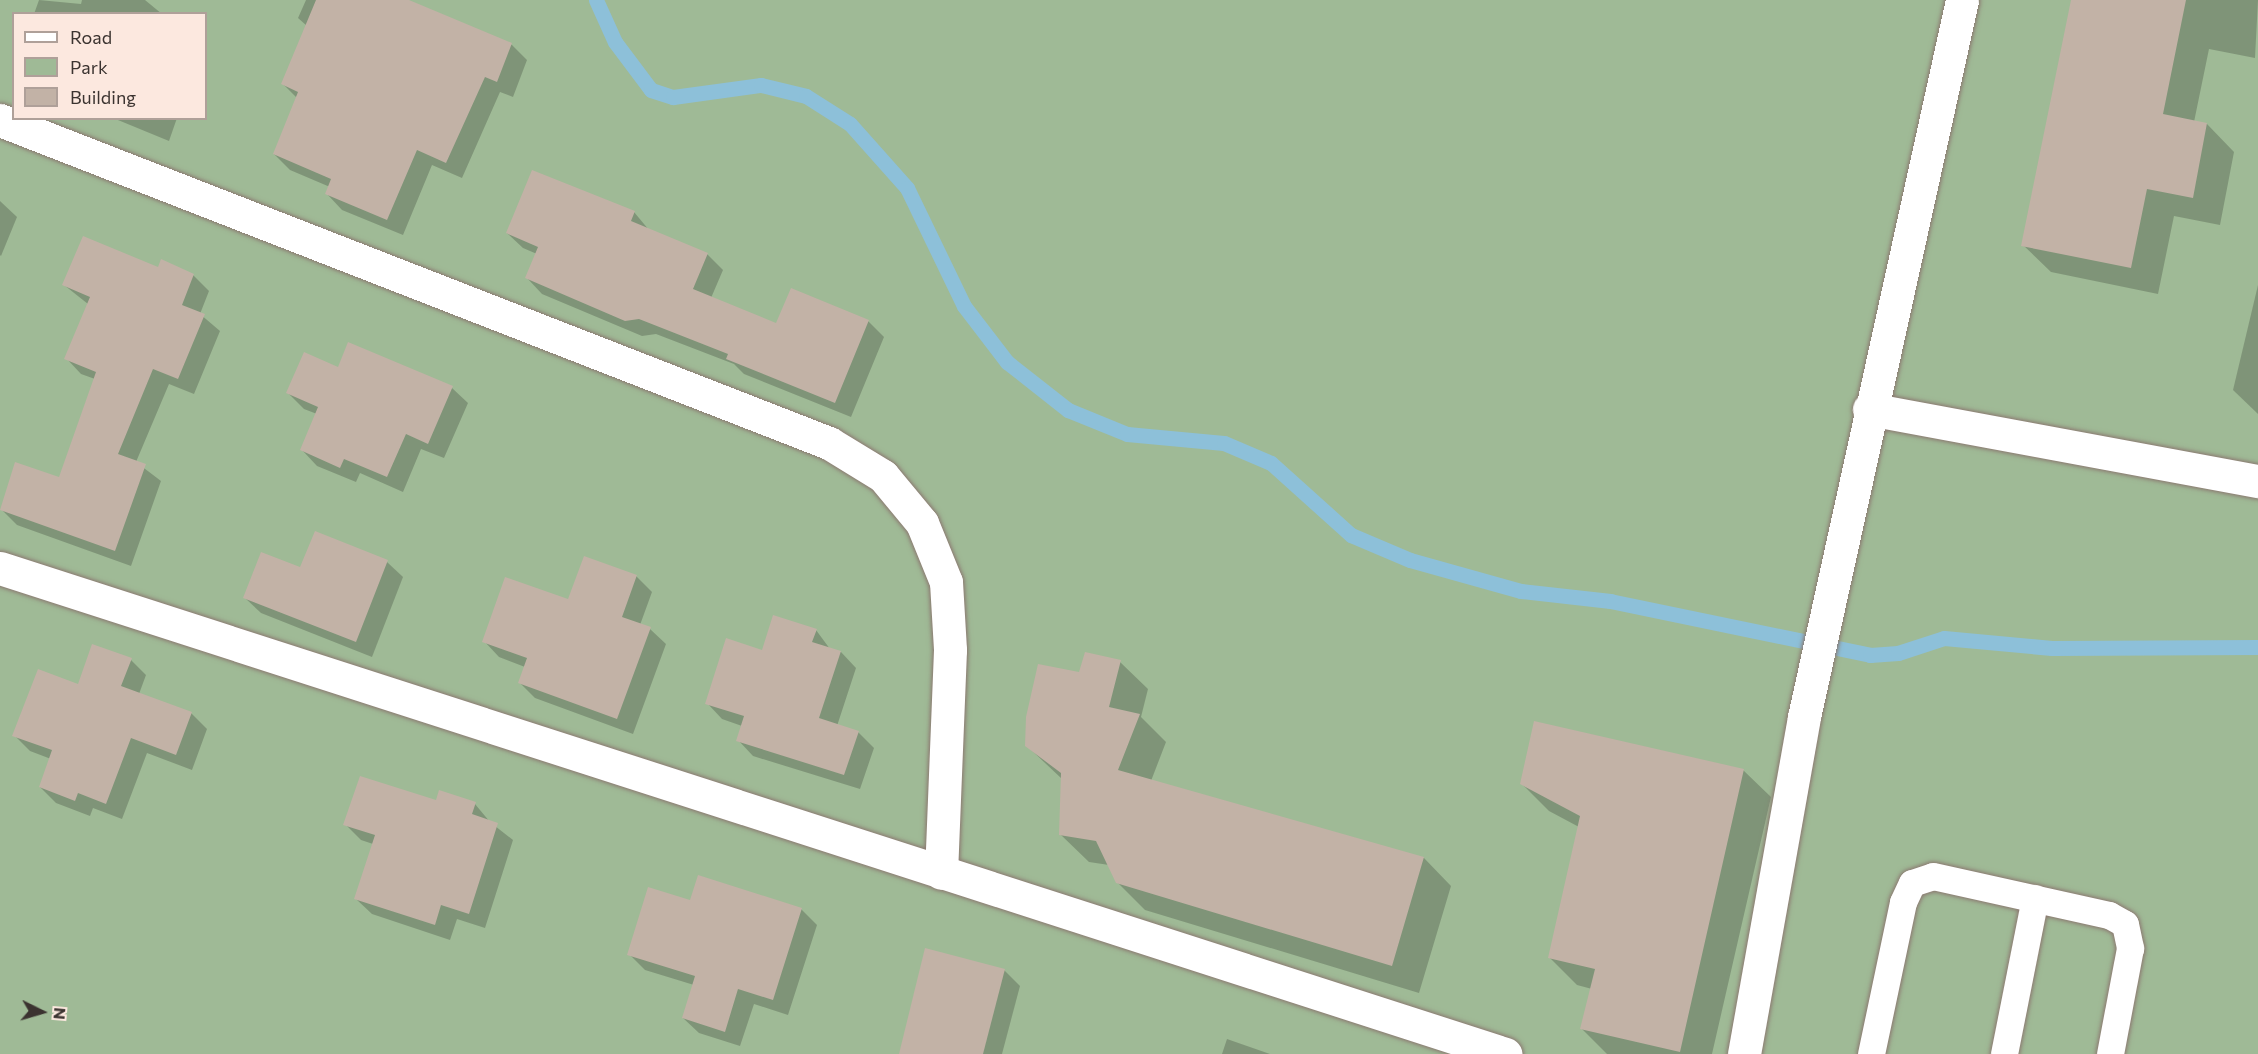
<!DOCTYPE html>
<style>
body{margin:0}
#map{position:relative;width:2258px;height:1054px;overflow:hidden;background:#eedbd2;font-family:Commissioner,sans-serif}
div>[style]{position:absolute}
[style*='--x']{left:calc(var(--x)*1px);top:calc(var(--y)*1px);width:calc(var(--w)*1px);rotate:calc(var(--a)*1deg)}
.green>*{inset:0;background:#9fba96}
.shadow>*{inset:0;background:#0003}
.stream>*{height:15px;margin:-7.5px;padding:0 7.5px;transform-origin:7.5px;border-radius:7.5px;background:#8dc0d9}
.building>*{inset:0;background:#c2b2a6}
.roads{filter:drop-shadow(0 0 2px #8b7971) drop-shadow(0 0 2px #8b7971)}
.lane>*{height:27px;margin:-13.5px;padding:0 13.5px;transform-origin:13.5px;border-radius:13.5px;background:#fff}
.street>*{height:33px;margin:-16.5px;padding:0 16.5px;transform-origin:16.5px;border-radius:16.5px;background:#fff}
span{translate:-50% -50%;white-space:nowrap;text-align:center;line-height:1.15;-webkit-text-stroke:5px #fce8df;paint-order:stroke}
.legend{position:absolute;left:12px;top:12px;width:195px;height:108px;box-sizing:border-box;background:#fce8df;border:2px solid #afa099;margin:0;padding:8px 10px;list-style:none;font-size:18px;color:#3b3330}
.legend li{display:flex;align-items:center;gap:12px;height:30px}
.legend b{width:30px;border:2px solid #afa099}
.north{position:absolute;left:12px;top:982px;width:60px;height:60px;-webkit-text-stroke:4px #fce8df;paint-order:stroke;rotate:95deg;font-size:16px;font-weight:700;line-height:24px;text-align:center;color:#3b3330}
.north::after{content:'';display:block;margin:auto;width:21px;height:27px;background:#3b3330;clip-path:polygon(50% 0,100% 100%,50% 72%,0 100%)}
</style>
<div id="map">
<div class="green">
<div style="clip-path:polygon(evenodd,0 0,2258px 0,2258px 1054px,0 1054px,0 0,14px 14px,206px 14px,206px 118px,14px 118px,14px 14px)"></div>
</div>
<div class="shadow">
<div style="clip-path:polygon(39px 0,81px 4px,82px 0,145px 0,162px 14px,34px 14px)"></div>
<div style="clip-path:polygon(306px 0,405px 0,512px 45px,527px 60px,513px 97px,500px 92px,462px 178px,432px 165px,403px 235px,342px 210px,327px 194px,330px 187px,290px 170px,274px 154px,297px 98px,283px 84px,307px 26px,298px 18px)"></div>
<div style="clip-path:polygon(2072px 0,2258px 0,2255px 58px,2209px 49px,2194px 122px,2207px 124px,2234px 152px,2220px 225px,2174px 216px,2158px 294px,2051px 272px,2023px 245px)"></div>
<div style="clip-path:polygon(113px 118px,177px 118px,169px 141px)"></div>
<div style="clip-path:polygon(0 201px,17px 217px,1px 256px,0 255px)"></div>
<div style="clip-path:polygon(634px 212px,649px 230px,707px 254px,723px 270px,711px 298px,777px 325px,868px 321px,884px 337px,851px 417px,744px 374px,734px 364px,656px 334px,642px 336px,542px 294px,527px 278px,537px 254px,523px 248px,507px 233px)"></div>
<div style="clip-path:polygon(159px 269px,193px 275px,209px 291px,200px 314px,220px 331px,194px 394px,169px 384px,136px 462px,161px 481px,131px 566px,17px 525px,1px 509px,59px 479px,95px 379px,81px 374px,66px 358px,88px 304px,64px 285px)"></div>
<div style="clip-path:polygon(2258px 285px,2258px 414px,2233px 390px)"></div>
<div style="clip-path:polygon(339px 369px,452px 388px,468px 403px,444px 458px,421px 449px,403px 492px,360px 473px,356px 482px,317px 466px,302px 450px,317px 414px,304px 409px,288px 393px)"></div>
<div style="clip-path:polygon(387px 562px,403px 577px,372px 657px,261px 613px,245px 598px)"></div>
<div style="clip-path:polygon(636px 576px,652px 592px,640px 625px,650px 629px,666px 644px,633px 734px,535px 698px,520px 683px,525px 667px,499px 657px,484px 641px,569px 601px)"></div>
<div style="clip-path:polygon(816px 630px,830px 649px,841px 652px,856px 668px,837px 726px,858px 732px,874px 748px,860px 789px,753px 756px,738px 740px,742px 726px,722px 719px,707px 703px,763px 652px)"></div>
<div style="clip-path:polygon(131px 660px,146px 675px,139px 694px,191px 713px,207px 729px,192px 770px,147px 753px,122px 819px,93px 808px,90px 816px,56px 803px,40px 787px,51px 759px,30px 751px,14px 735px,78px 686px)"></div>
<div style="clip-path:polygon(1120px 662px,1148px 689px,1141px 717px,1166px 742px,1151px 781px,1424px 858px,1451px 886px,1419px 993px,1145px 910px,1117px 882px,1109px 865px,1089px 862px,1061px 835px,1062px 779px,1026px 745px,1080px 674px)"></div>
<div style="clip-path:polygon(1743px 770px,1771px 797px,1712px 1054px,1607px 1054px,1582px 1029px,1592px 989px,1577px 985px,1550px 958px,1579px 827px,1549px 811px,1521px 783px)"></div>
<div style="clip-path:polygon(437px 802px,475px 804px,490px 822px,513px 840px,485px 928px,457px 919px,450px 940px,372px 914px,356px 899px,373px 844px,361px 840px,345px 824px)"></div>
<div style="clip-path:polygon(801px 909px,817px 925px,788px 1015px,754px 1004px,740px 1046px,699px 1033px,683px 1018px,694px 985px,645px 970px,629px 954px)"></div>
<div style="clip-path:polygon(1004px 970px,1020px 986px,1002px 1054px,900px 1054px)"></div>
<div style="clip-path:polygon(1227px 1039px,1270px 1054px,1222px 1054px)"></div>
</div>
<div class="stream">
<div style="--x:596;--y:0;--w:46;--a:65.7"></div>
<div style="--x:615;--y:42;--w:60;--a:53.1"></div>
<div style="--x:651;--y:90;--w:23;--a:18"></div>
<div style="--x:673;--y:97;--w:89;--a:-7.8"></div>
<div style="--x:761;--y:85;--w:46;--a:13.7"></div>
<div style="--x:806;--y:96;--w:52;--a:32.5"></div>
<div style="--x:850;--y:124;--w:86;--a:48.3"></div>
<div style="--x:907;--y:188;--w:131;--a:64.2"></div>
<div style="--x:964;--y:306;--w:71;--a:52.5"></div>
<div style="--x:1007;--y:362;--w:78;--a:38.2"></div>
<div style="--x:1068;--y:410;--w:64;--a:22.1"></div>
<div style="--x:1127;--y:434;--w:97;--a:5.3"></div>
<div style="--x:1224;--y:443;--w:51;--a:23.1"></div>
<div style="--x:1271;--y:463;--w:108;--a:42"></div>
<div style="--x:1351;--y:535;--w:64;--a:23"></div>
<div style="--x:1410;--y:560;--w:115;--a:15.6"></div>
<div style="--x:1521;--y:591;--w:90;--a:6.4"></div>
<div style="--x:1610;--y:601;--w:266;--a:11.7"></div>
<div style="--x:1870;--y:655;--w:28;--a:-4"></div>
<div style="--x:1898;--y:653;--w:48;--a:-18.1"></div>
<div style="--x:1944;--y:638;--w:108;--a:5.3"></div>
<div style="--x:2052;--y:648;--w:206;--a:-0.3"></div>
</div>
<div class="building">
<div style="clip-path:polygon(316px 0,409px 0,512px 43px,497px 82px,485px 77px,446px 163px,417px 150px,387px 220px,325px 194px,331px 179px,273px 154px,298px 92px,281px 84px)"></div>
<div style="clip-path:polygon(2071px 0,2186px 0,2163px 114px,2207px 123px,2193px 198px,2147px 189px,2131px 268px,2021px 246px)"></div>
<div style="clip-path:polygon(532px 170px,635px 211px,631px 221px,708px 253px,693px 289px,776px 323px,791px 288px,869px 320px,835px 403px,726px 359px,728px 354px,639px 319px,625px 321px,525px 278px,538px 247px,506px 233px)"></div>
<div style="clip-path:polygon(83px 236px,158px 267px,161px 259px,194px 274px,182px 305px,205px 314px,178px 379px,153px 369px,118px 454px,146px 464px,115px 551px,0 510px,15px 462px,59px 477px,96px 372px,64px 359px,90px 297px,62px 285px)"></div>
<div style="clip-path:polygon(348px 342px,453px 386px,428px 444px,406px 434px,387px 477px,344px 459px,340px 468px,300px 450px,318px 407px,286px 393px,304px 352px,338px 367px)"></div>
<div style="clip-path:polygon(315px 531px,388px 560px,356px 642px,243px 598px,261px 552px,300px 567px)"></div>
<div style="clip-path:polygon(584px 556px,637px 575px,622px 617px,651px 627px,617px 719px,518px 683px,527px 658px,482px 642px,505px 577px,568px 599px)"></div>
<div style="clip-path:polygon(773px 615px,817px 629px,812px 642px,841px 651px,819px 718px,859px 731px,844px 775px,736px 741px,744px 716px,705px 704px,726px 638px,762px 650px)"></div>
<div style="clip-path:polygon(92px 644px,132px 658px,121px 686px,192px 712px,176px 755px,131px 738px,106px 804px,78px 793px,75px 801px,39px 787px,52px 750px,12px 736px,38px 669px,78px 684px)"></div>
<div style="clip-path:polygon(1085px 652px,1121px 660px,1109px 707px,1140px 714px,1118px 770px,1424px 857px,1392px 966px,1116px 883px,1096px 841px,1059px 835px,1061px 773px,1025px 746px,1026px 717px,1038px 664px,1079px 672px)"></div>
<div style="clip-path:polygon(1534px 721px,1744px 769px,1680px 1052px,1580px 1029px,1595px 969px,1548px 958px,1580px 816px,1520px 784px)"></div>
<div style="clip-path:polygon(360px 776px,436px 800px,439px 790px,476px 802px,472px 814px,498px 823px,469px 914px,441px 905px,435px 925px,354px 899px,375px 835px,343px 825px)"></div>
<div style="clip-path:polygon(698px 875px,802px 908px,773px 1000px,738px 989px,725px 1032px,682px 1018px,695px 976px,627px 955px,648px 887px,690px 900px)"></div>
<div style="clip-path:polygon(925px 948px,1005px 969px,983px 1054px,899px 1054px)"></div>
</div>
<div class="roads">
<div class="lane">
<div style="--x:1871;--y:1054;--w:155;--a:-78.1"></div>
<div style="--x:1903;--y:902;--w:21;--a:-65"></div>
<div style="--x:1912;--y:883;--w:22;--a:-18"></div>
<div style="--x:1933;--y:876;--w:180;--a:12.5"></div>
<div style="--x:2109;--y:915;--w:18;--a:29"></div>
<div style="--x:2125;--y:924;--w:25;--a:78"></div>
<div style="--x:2130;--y:948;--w:108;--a:100.7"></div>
<div style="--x:2004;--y:1054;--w:159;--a:-78.8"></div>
</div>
<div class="street">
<div style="--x:0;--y:120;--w:890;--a:21.29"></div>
<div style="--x:829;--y:443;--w:63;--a:31.4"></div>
<div style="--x:883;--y:476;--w:61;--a:50.3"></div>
<div style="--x:922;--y:523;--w:64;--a:67.9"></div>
<div style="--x:946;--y:582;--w:68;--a:86.6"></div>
<div style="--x:950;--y:650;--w:223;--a:92.3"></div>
<div style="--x:1869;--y:409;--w:396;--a:10.5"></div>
<div style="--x:0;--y:568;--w:1582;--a:17.89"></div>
<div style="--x:1744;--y:1054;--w:342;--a:-79.9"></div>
<div style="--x:1804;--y:717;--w:734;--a:-77.57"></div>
</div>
</div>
<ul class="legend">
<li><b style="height:8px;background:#fff"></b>Road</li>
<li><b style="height:16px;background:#9fba96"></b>Park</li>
<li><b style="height:16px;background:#c2b2a6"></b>Building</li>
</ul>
<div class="north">N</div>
</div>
